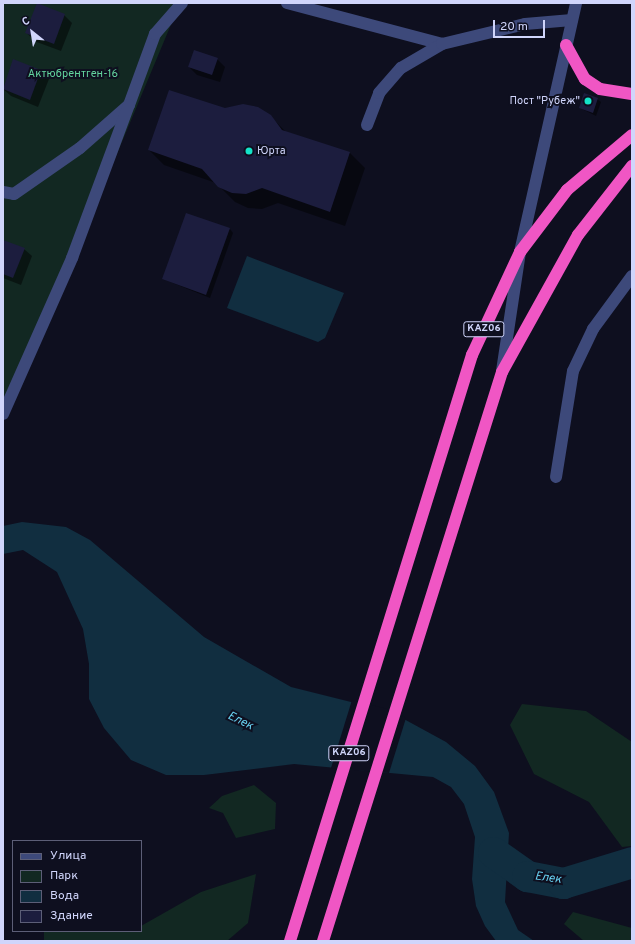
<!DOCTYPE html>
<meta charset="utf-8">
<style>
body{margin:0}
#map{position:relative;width:635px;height:944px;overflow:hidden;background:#0e0f1f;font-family:Overpass,sans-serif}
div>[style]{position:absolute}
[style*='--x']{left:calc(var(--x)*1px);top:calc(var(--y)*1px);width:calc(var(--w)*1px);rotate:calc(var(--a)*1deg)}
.green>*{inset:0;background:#122822}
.water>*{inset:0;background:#112e40}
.pier>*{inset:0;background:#0e0f1f}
.shadow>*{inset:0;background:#0007}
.river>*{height:31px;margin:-15.5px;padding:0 15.5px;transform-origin:15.5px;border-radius:15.5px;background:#112e40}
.building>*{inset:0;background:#1c1d3e}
.minor>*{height:12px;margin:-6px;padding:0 6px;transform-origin:6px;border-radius:6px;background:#3d497a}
.highway>*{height:12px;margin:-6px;padding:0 6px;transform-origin:6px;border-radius:6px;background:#f056c4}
.dots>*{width:11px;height:11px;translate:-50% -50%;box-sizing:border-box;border:2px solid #0e0f1f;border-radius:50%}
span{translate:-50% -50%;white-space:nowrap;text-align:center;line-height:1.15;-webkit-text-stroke:4px #0e0f1f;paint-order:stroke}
.shield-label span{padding:1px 3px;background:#0e0f1f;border:1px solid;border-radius:3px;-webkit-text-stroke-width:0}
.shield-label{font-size:10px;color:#d0d5fb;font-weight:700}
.park-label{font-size:11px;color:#63d49e}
.poi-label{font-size:11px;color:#d0d5fb}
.right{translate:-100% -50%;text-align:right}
.left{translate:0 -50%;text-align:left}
.water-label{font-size:12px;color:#68d2f2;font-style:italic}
.frame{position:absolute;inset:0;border:4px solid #d0d5fb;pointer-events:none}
.legend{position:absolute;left:12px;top:840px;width:130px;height:92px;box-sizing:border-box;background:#0e0f1f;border:1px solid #5c5e77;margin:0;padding:5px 7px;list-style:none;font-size:12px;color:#d0d5fb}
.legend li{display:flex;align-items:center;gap:8px;height:20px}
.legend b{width:20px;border:1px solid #5c5e77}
.north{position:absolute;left:12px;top:12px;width:40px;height:40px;-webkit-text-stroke:3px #0e0f1f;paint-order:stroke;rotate:330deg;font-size:11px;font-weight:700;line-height:16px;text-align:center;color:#d0d5fb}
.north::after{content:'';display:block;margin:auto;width:14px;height:18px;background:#d0d5fb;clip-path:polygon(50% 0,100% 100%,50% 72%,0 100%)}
.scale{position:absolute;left:493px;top:20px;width:52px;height:18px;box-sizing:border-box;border:2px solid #d0d5fb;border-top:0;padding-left:5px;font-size:12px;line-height:14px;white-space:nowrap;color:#d0d5fb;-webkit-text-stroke:3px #0e0f1f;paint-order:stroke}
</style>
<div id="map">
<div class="green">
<div style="clip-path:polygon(3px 3px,180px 3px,15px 398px,3px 404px)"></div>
<div style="clip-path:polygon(522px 704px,586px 711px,632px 742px,632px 846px,622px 847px,589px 802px,534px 774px,510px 725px)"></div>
<div style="clip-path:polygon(254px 785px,276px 803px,275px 829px,236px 838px,223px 813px,209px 808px,222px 796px)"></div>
<div style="clip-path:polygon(256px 874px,248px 923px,227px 941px,44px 941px,44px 931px,141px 931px,141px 926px,201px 892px)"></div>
<div style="clip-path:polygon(573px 912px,632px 928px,632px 941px,584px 941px,564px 924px)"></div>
</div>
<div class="water">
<div style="clip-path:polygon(247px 256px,344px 293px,325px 338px,318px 342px,227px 308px)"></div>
<div style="clip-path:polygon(22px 522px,66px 527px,90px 540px,204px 637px,291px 687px,391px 712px,446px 742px,475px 766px,494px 792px,509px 833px,505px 902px,518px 930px,534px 941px,496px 941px,485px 926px,476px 906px,472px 879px,475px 837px,464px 804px,451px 787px,433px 777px,294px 764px,204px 775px,166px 775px,131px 760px,104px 728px,89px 699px,89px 664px,83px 629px,57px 572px,23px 550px,3px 554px,3px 526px)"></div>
</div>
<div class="pier">
<div style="clip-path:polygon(352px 700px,391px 710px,406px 718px,389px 773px,331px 768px)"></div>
</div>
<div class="shadow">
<div style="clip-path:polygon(64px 15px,72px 23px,61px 51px,34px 41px,27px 33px)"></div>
<div style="clip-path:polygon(217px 59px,225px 67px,220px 82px,197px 75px,189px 67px)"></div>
<div style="clip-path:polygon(14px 60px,41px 71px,49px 79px,38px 107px,11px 96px,3px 89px)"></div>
<div style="clip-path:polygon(597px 99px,601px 102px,596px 116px,580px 108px)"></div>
<div style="clip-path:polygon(225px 110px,270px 116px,287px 133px,350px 153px,365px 168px,345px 226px,278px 203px,262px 209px,248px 208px,235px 202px,216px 183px,164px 165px,149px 150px)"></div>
<div style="clip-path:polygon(230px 229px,233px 233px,210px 298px,163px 279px)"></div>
<div style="clip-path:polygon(3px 241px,24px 249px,32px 256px,21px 285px,3px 278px)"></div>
</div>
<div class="river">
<div style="--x:493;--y:852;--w:42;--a:35.2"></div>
<div style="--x:527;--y:876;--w:37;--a:11"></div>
<div style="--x:563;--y:883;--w:72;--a:-16.9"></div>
</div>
<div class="building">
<div style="clip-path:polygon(37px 3px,65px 14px,54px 44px,25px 33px)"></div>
<div style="clip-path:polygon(194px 50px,218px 58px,212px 75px,188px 67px)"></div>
<div style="clip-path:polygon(13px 59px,41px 70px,30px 100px,3px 89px)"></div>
<div style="clip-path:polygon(169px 90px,225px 108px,243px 104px,258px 107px,271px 115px,282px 130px,350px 152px,330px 212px,262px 188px,246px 194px,232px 193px,218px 187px,202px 169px,148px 150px)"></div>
<div style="clip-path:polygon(584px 93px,598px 98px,593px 113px,579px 108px)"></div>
<div style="clip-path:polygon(186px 213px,230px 228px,206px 295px,162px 279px)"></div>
<div style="clip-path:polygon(3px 240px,25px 248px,13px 278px,3px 274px)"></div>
</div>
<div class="minor">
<div style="--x:287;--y:3;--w:160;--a:14.8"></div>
<div style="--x:367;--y:125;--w:34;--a:-69"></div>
<div style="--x:379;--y:93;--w:33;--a:-49"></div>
<div style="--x:401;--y:68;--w:48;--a:-30.3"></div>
<div style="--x:442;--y:44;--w:85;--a:-13.5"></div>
<div style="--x:525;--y:24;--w:47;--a:-4.9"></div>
<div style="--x:3;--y:192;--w:11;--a:10"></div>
<div style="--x:14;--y:194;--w:80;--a:-34.9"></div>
<div style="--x:80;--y:148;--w:65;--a:-41.3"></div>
<div style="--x:129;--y:105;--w:76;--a:-69.9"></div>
<div style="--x:155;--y:34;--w:41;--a:-48.9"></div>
<div style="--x:502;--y:371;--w:120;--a:-81.4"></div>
<div style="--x:520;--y:252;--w:255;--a:-77.3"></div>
<div style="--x:3;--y:414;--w:171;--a:-66.1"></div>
<div style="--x:72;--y:258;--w:163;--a:-69.6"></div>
<div style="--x:556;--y:477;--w:107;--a:-80.9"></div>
<div style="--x:573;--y:371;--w:47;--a:-64.5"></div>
<div style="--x:593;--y:329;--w:66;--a:-53.7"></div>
</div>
<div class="highway">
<div style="--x:566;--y:45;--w:39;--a:61"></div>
<div style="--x:585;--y:79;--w:18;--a:34"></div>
<div style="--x:600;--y:89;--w:32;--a:9"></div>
<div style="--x:290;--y:941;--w:614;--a:-72.75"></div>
<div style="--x:472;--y:355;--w:114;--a:-65"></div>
<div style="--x:520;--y:252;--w:78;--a:-52.8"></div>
<div style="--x:567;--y:190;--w:85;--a:-40.2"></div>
<div style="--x:323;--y:941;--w:596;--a:-72.54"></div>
<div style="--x:502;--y:372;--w:157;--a:-61"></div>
<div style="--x:578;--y:235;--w:88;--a:-52"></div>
</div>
<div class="dots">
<div style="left:588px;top:101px;background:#14e3c8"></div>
<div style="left:249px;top:151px;background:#14e3c8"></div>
</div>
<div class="shield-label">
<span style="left:484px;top:329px">KАZ06</span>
<span style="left:349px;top:753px">KАZ06</span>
</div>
<div class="park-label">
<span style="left:73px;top:74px">Актюбрентген-16</span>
</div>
<div class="poi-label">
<span class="right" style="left:580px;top:101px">Пост "Рубеж"</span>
<span class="left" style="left:257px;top:151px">Юрта</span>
</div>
<div class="water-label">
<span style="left:240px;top:722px;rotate:26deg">Елек</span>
<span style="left:548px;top:879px;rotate:8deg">Елек</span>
</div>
<div class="frame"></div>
<ul class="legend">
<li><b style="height:5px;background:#3d497a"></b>Улица</li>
<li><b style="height:11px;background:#122822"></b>Парк</li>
<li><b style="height:11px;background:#112e40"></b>Вода</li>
<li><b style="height:11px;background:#1c1d3e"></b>Здание</li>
</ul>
<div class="north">С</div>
<div class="scale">20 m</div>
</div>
